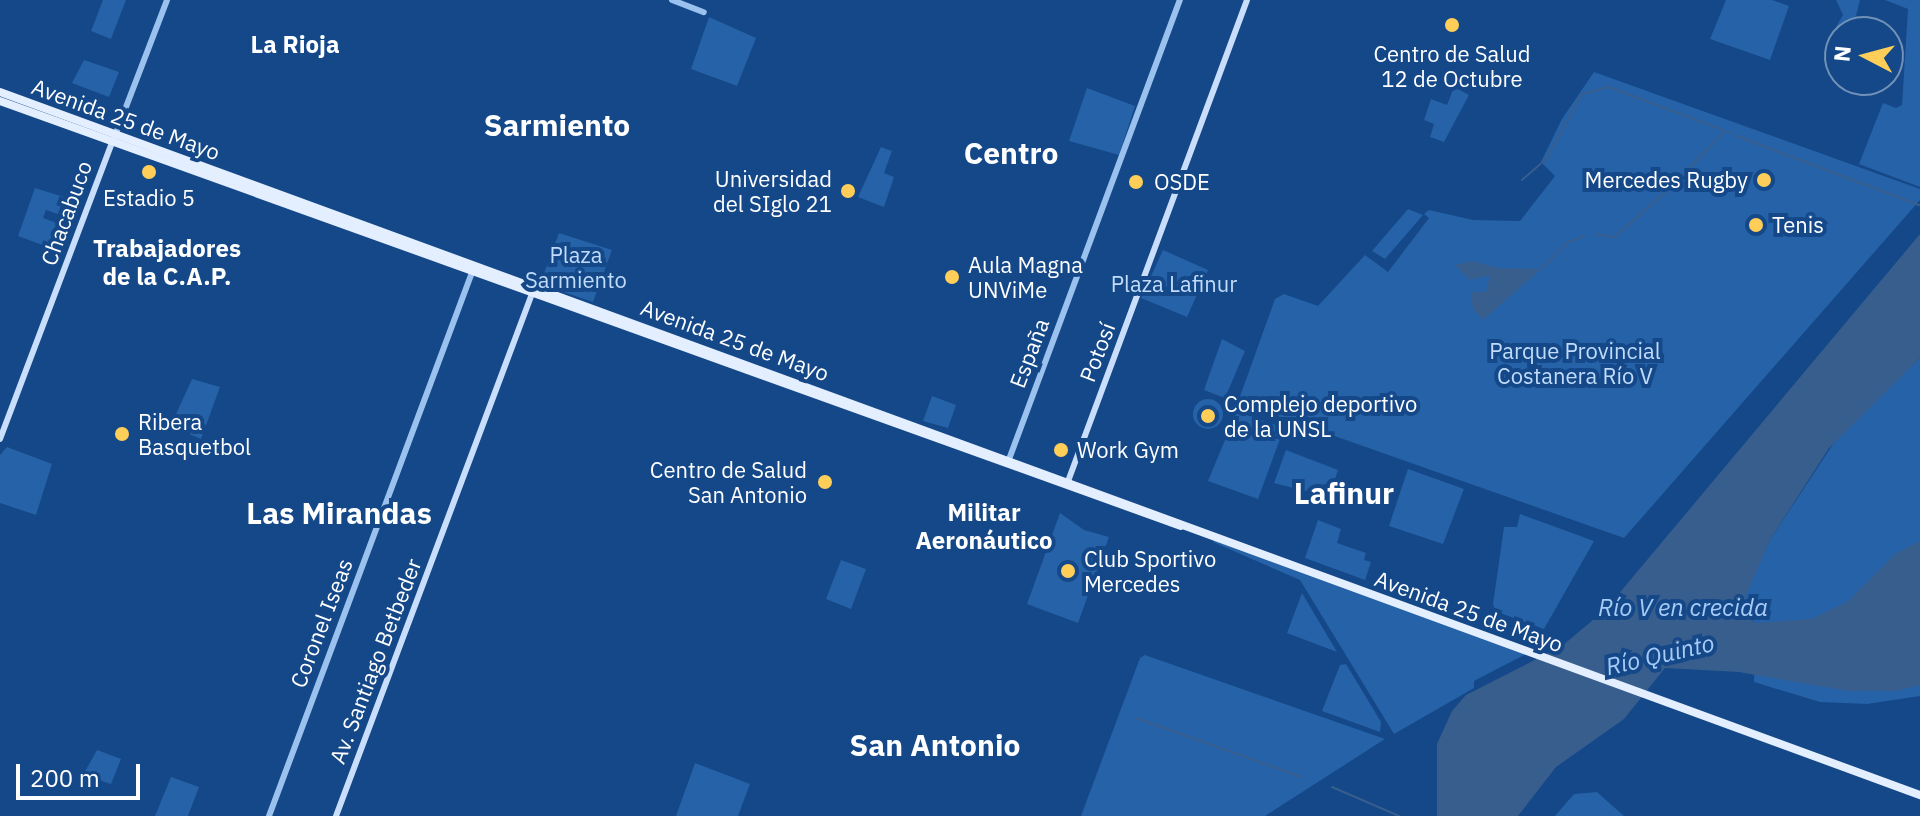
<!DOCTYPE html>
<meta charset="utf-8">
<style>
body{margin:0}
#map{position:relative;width:1920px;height:816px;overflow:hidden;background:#144888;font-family:"IBM Plex Sans",sans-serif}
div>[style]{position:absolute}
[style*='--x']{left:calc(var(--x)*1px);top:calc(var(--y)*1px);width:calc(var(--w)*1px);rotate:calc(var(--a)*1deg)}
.green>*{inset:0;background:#2662a7}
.round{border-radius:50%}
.water>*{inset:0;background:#385e8e}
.stream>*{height:2px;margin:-1px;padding:0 1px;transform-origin:1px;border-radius:1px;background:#385e8e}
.tertiary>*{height:6px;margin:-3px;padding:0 3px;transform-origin:3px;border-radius:3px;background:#9bc1ef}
.secondary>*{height:6px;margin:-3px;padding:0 3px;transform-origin:3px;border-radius:3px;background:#c8defb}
.primary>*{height:8px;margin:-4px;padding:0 4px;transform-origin:4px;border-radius:4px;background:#e3eeff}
.dots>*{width:22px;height:22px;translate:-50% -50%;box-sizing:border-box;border:4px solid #144888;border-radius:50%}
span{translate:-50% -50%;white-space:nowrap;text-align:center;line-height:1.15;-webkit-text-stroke:8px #144888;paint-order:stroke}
.poi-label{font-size:22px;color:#fff}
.right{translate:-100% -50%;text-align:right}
.left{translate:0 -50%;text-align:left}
.street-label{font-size:22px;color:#fff}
.park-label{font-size:22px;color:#c1dcfb}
.neighbourhood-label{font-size:24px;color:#fff;font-weight:700}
.water-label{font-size:24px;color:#a6cbf7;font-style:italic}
.district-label{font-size:30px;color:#fff;font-weight:700}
.north{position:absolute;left:1824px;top:16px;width:80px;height:80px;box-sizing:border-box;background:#144888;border:2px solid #7291b8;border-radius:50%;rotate:276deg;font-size:22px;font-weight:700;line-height:32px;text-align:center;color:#fff}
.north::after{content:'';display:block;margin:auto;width:28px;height:36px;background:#ffce59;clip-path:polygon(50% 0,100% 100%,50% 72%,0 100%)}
.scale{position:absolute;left:16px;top:764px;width:124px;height:36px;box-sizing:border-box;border:4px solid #fff;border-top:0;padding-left:10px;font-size:24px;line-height:28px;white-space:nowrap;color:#fff;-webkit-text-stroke:6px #144888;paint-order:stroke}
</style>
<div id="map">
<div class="green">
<div style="clip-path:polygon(103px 0,126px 0,111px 39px,91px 31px)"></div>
<div style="clip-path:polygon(1726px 0,1772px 0,1789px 6px,1770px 60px,1710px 39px)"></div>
<div style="clip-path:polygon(1836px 0,1860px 0,1852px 32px,1840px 32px,1840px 80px,1851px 80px,1849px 88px,1837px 83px,1836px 70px,1830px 69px,1825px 56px,1836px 44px,1832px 34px,1843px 15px)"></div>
<div style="clip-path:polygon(1885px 0,1920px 0,1920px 187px,1859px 164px,1883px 103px,1896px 108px,1902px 105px,1908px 9px)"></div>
<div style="clip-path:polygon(709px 17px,756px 38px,737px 86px,691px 69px)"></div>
<div style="clip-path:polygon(84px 60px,119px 72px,109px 97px,72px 83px)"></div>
<div style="clip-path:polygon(1594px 72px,1920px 189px,1920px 200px,1624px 538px,1238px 402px,1275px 299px,1284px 294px,1318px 306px,1365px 255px,1388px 272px,1429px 218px,1424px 214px,1429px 210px,1473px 220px,1520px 221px,1555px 176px,1541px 162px,1562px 119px)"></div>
<div style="clip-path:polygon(1454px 87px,1469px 95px,1444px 142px,1430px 137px,1434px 124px,1424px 120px,1431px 99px,1447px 105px)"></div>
<div style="clip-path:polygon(1087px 88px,1135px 106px,1119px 155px,1069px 141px)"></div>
<div style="clip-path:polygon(881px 147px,892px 151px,884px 173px,894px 177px,884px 207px,858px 197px)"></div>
<div style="clip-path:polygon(35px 188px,64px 197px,58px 214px,46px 210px,43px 218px,73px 229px,64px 253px,18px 236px)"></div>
<div style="clip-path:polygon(1408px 209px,1423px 215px,1385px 259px,1372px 251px)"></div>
<div style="clip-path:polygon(559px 233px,612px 250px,593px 302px,540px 284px)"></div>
<div style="clip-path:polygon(1163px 250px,1208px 270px,1187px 317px,1141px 298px)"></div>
<div style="clip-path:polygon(1222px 339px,1245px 351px,1225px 398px,1204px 390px)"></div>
<div style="clip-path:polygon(1920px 358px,1920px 696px,1867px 704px,1820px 702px,1754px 682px,1755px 623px,1743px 607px,1743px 597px,1770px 540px,1839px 435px)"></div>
<div style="clip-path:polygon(192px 379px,220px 387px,201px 439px,180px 430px,184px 417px,176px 414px)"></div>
<div style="clip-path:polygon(932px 396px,956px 405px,948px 428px,923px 421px)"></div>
<div class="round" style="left:1193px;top:399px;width:30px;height:30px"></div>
<div style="clip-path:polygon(1237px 411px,1284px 428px,1258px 499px,1208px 481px)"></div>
<div style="clip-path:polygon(7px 447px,52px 464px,36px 515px,0 503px,0 455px)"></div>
<div style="clip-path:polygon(1286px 450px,1338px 470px,1329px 497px,1274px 483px)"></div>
<div style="clip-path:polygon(1408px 469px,1464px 489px,1443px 544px,1389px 526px)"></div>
<div style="clip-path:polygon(1060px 513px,1084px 530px,1109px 537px,1078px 623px,1027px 604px)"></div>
<div style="clip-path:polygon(1520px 514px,1594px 541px,1544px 629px,1495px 611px,1493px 604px,1504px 527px,1517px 527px)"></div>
<div style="clip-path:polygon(1318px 520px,1341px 529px,1337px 543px,1366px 553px,1364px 560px,1371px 562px,1365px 580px,1305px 558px)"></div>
<div style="clip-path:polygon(1213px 542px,1214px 540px,1526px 654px,1474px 681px,1474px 688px,1394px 734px,1300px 580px)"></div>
<div style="clip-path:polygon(841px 560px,866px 569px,851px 609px,826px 599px)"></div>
<div style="clip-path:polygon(1302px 593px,1337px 652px,1287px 633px)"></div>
<div style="clip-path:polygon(1145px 655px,1385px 739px,1265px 816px,1081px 816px,1140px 658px)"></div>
<div style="clip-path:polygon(1346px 664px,1381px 722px,1380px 732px,1322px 711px,1340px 665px)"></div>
<div style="clip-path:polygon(97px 750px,121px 759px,111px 784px,83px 775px)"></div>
<div style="clip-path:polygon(695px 763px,750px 784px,738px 816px,676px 816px)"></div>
<div style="clip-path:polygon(171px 777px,199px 787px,188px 816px,155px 816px)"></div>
<div style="clip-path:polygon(1597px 792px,1624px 816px,1555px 816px,1574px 794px)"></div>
</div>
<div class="water">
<div style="clip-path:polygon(1920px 234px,1920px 358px,1829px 448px,1770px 540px,1741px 607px,1755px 623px,1811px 619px,1847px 602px,1895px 554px,1920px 541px,1920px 685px,1896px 691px,1848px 691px,1739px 672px,1665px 668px,1624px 719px,1556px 767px,1518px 816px,1437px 816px,1437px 744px,1452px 711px,1466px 695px,1562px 646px,1606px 609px)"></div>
<div style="clip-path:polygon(1473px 261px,1497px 268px,1541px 269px,1483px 320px,1473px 309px,1471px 292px,1486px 292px,1490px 275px,1470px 280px,1455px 265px)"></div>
</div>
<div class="stream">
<div style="--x:1737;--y:136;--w:195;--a:20.8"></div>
<div style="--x:1680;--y:178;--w:62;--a:-46.3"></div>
<div style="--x:1522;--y:180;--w:32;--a:-41"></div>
<div style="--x:1546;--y:159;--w:74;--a:-61"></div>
<div style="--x:1582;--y:94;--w:27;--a:-15"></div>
<div style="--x:1608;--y:87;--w:131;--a:20.5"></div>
<div style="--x:1596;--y:234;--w:19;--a:9"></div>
<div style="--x:1615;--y:237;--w:85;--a:-42.1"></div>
<div style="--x:1541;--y:269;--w:38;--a:-45"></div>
<div style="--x:1568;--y:242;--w:18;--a:-19"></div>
<div style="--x:1136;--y:718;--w:176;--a:19.6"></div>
<div style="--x:1332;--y:787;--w:73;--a:23.4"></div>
</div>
<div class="tertiary">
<div style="--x:672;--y:0;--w:34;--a:21"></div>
<div style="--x:116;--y:133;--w:142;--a:-69"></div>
<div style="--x:1008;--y:462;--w:493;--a:-69.6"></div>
<div style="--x:269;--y:816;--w:586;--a:-69.52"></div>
</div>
<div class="secondary">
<div style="--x:0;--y:439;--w:320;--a:-69.3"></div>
<div style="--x:1067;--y:484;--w:516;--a:-69.6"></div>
<div style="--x:336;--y:816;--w:561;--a:-69.43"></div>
</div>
<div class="primary">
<div style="--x:0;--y:92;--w:2045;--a:20.11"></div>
<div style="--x:0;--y:101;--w:1255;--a:19.79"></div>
</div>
<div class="dots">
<div style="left:1452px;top:25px;background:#ffce59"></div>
<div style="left:149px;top:172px;background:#ffce59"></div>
<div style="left:1764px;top:180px;background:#ffce59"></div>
<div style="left:1136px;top:182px;background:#ffce59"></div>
<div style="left:848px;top:191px;background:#ffce59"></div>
<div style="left:1756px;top:225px;background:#ffce59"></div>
<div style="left:952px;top:277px;background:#ffce59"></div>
<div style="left:1208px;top:416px;background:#ffce59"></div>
<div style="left:122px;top:434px;background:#ffce59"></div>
<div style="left:1061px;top:450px;background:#ffce59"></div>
<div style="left:825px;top:482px;background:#ffce59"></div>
<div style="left:1068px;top:571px;background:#ffce59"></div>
</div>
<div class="poi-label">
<span style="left:1452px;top:66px">Centro de Salud<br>12 de Octubre</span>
<span class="right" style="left:832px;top:191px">Universidad<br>del SIglo 21</span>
<span class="right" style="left:1748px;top:180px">Mercedes Rugby</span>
<span class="left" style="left:1154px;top:182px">OSDE</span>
<span style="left:149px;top:198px">Estadio 5</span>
<span class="left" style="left:1772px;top:225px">Tenis</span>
<span class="left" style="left:968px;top:277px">Aula Magna<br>UNViMe</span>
<span class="left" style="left:1224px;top:416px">Complejo deportivo<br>de la UNSL</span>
<span class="left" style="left:138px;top:434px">Ribera<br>Basquetbol</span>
<span class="left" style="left:1077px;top:450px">Work Gym</span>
<span class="right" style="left:807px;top:482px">Centro de Salud<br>San Antonio</span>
<span class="left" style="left:1084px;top:571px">Club Sportivo<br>Mercedes</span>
</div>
<div class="street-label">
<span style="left:126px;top:119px;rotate:20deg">Avenida 25 de Mayo</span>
<span style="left:66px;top:213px;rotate:-70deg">Chacabuco</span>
<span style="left:735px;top:340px;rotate:20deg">Avenida 25 de Mayo</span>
<span style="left:1097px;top:352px;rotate:-69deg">Potosí</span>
<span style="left:1029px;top:353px;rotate:-69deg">España</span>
<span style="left:1469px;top:611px;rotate:20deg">Avenida 25 de Mayo</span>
<span style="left:321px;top:623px;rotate:-69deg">Coronel Iseas</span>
<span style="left:375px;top:661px;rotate:-69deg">Av. Santiago Betbeder</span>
</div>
<div class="park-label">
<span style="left:576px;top:267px">Plaza<br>Sarmiento</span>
<span style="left:1174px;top:284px">Plaza Lafinur</span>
<span style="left:1575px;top:363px">Parque Provincial<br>Costanera Río V</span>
</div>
<div class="neighbourhood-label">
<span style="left:295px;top:45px">La Rioja</span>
<span style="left:167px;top:263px">Trabajadores<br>de la C.A.P.</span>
<span style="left:984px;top:527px">Militar<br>Aeronáutico</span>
</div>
<div class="water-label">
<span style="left:1683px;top:608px">Río V en crecida</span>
<span style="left:1660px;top:655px;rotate:-13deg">Río Quinto</span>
</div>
<div class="district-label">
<span style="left:557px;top:125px">Sarmiento</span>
<span style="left:1011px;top:153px">Centro</span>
<span style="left:1344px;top:493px">Lafinur</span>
<span style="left:339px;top:513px">Las Mirandas</span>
<span style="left:935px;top:745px">San Antonio</span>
</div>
<div class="north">N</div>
<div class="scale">200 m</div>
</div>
